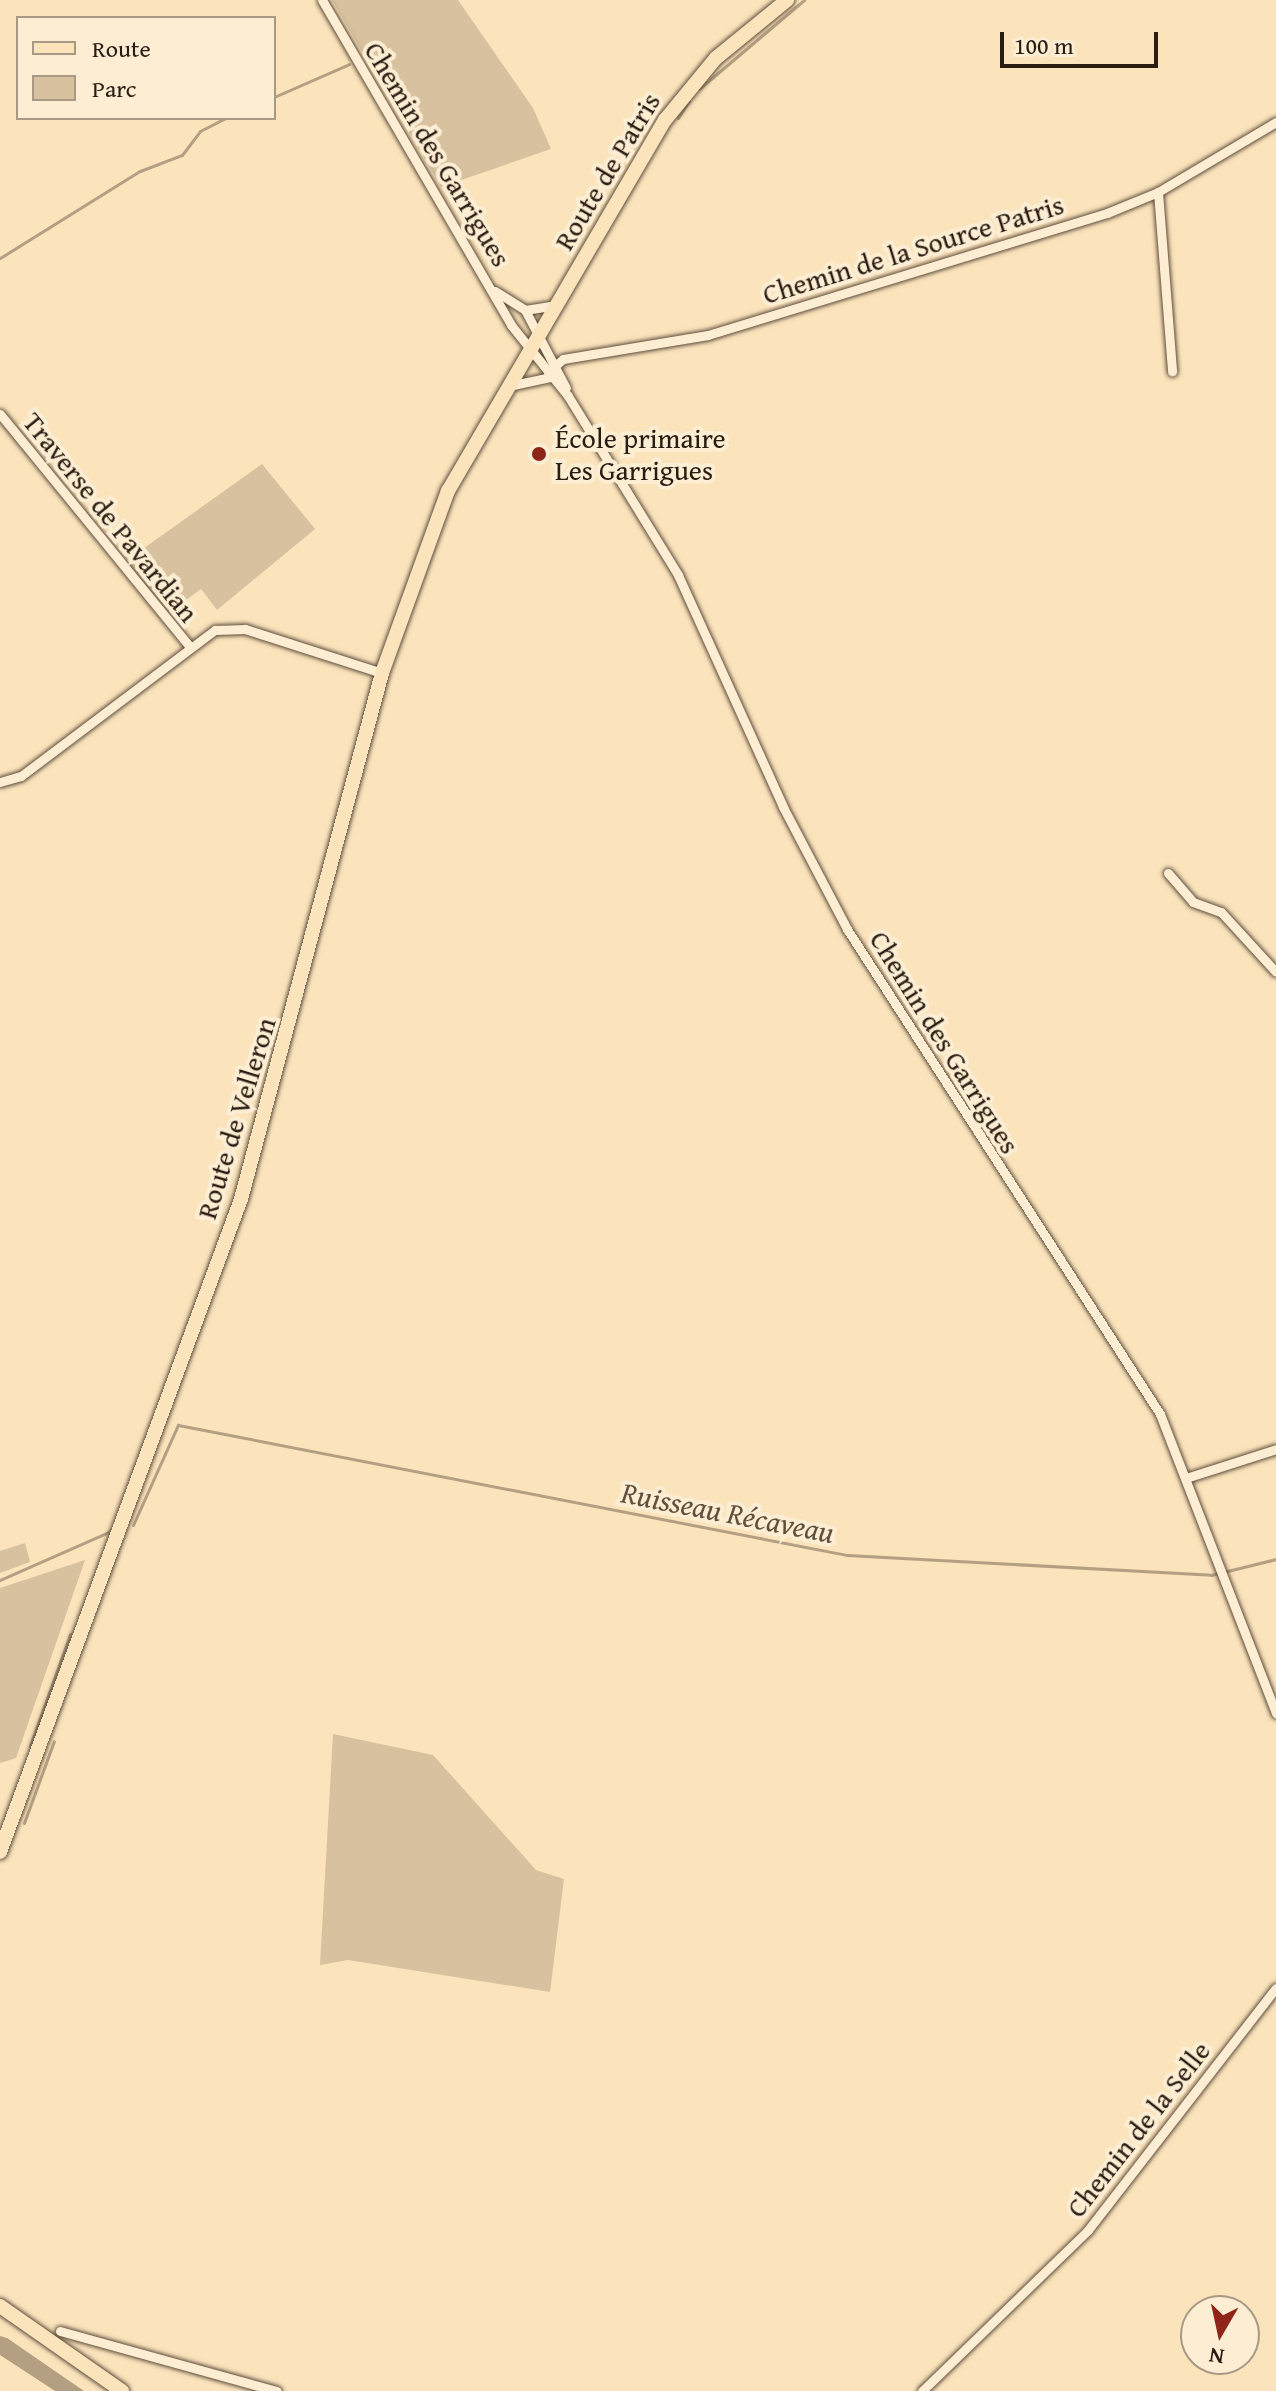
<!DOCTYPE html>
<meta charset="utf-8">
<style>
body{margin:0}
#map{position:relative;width:1276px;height:2391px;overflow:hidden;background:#fbe3bc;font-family:"Gentium Book Plus",serif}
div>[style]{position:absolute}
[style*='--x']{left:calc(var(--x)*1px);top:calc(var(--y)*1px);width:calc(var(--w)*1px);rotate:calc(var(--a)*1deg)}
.green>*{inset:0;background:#d7c19f}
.water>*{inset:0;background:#b49f82}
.stream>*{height:3px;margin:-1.5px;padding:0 1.5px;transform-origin:1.5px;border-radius:1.5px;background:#b49f82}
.roads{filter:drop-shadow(0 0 2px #5e4e3b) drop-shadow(0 0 2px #5e4e3b)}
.minor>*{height:9px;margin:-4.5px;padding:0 4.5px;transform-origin:4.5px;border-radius:4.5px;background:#fcedd3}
.primary>*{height:14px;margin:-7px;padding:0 7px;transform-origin:7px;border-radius:7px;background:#fbe3bc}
.dots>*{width:22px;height:22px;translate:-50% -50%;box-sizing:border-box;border:4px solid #fcedd3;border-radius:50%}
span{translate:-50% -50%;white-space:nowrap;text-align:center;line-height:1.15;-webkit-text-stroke:8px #fcedd3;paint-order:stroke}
.street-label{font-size:28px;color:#2a1c10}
.poi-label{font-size:28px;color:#2a1c10}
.left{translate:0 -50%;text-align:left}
.water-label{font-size:30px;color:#61503e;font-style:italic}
.legend{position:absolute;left:16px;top:16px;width:260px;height:104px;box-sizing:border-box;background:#fcedd3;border:2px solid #a89985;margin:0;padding:10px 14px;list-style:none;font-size:24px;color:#2a1c10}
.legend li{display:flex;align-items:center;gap:16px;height:40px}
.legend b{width:40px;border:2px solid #a89985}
.north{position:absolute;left:1180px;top:2295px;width:80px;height:80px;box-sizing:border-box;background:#fcedd3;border:2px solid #a89985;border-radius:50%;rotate:189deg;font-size:22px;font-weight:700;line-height:32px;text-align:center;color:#2a1c10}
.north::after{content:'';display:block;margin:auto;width:28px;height:36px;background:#8f2418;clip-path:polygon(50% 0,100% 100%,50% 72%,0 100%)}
.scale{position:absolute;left:1000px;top:32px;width:158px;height:36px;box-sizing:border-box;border:4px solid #2a1c10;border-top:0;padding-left:10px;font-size:24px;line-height:28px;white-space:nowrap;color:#2a1c10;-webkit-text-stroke:6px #fcedd3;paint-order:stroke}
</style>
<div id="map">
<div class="green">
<div style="clip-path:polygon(332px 0,458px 0,533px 108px,551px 149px,441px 187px)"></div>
<div style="clip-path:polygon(262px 464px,315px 529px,217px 610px,201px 589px,168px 613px,126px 561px)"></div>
<div style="clip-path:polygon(25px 1543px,30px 1562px,0 1573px,0 1551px)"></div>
<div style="clip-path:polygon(85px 1560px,16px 1758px,0 1763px,0 1588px)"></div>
<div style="clip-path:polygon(333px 1734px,433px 1755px,536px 1870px,564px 1879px,550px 1992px,348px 1960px,320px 1965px)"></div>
</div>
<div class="water">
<div style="clip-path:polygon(0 2336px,7px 2338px,84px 2391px,55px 2391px,0 2355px)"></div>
</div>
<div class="stream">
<div style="--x:699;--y:89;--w:138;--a:-40.3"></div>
<div style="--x:274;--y:97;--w:82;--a:-23.7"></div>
<div style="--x:678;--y:118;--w:20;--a:-57"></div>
<div style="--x:0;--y:258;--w:165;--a:-31.9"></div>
<div style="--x:140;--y:171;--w:45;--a:-20.9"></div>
<div style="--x:182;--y:155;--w:30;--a:-53"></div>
<div style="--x:200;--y:131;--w:29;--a:-27"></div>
<div style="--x:133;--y:1525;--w:110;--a:-65.8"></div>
<div style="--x:178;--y:1425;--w:682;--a:11"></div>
<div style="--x:847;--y:1555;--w:365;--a:3.1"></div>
<div style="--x:1211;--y:1575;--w:67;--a:-13.8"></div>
<div style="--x:0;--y:1580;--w:121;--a:-23.8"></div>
<div style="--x:30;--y:1746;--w:119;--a:-70.3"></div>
<div style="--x:24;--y:1823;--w:87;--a:-69.9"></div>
</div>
<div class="roads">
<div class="minor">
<div style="--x:322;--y:0;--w:376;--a:59.8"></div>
<div style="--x:511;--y:325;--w:91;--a:51.2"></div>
<div style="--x:568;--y:396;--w:210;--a:58.4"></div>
<div style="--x:678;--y:575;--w:255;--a:65.6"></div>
<div style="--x:783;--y:807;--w:138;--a:62.3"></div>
<div style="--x:847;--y:929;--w:577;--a:57.16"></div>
<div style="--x:1160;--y:1414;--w:321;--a:68.8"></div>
<div style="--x:1158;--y:192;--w:180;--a:85.5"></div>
<div style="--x:495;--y:291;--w:36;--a:32"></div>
<div style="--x:525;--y:310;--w:32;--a:-9"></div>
<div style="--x:525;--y:310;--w:88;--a:62.3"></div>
<div style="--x:548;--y:372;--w:20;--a:-41"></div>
<div style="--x:563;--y:359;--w:147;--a:-9.4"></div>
<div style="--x:708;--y:335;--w:417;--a:-17"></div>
<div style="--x:1107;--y:213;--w:55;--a:-22.4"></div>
<div style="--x:1158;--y:192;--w:137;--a:-30.7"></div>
<div style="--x:513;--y:385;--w:39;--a:-12"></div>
<div style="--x:0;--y:414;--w:299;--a:50.8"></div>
<div style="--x:0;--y:782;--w:22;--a:-16"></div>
<div style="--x:21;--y:776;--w:243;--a:-37"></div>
<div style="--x:215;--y:630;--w:30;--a:-2"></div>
<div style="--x:245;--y:629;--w:144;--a:17.8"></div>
<div style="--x:1168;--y:873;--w:38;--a:49"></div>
<div style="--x:1193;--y:902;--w:30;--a:20"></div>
<div style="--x:1221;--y:912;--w:81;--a:47.5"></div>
<div style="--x:1189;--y:1477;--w:91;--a:-17.8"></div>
<div style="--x:60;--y:2331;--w:225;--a:15.5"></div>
<div style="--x:922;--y:2391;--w:231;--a:-44.1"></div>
<div style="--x:1088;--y:2230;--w:306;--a:-52.2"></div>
</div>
<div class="primary">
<div style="--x:0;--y:1852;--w:696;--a:-69.74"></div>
<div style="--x:241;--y:1199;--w:545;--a:-74.99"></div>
<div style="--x:382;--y:673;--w:194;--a:-70.1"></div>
<div style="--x:448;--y:491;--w:430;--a:-59.7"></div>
<div style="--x:665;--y:120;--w:80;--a:-50.6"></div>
<div style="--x:716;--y:58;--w:92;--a:-39.2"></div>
<div style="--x:0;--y:2306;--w:149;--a:34.9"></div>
</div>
</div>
<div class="dots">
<div style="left:539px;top:454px;background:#8f2418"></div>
</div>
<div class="street-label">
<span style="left:438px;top:154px;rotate:59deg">Chemin des Garrigues</span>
<span style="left:607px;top:171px;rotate:-59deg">Route de Patris</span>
<span style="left:913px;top:249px;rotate:-17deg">Chemin de la Source Patris</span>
<span style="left:111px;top:517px;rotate:51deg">Traverse de Pavardian</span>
<span style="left:945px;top:1042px;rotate:58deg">Chemin des Garrigues</span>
<span style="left:236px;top:1118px;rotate:-73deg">Route de Velleron</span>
<span style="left:1138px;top:2129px;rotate:-52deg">Chemin de la Selle</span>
</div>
<div class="poi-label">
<span class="left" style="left:555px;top:454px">École primaire<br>Les Garrigues</span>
</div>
<div class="water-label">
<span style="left:728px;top:1512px;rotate:11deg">Ruisseau Récaveau</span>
</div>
<ul class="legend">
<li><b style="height:10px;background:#fbe3bc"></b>Route</li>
<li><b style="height:22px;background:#d7c19f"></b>Parc</li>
</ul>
<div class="north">N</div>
<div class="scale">100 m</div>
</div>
